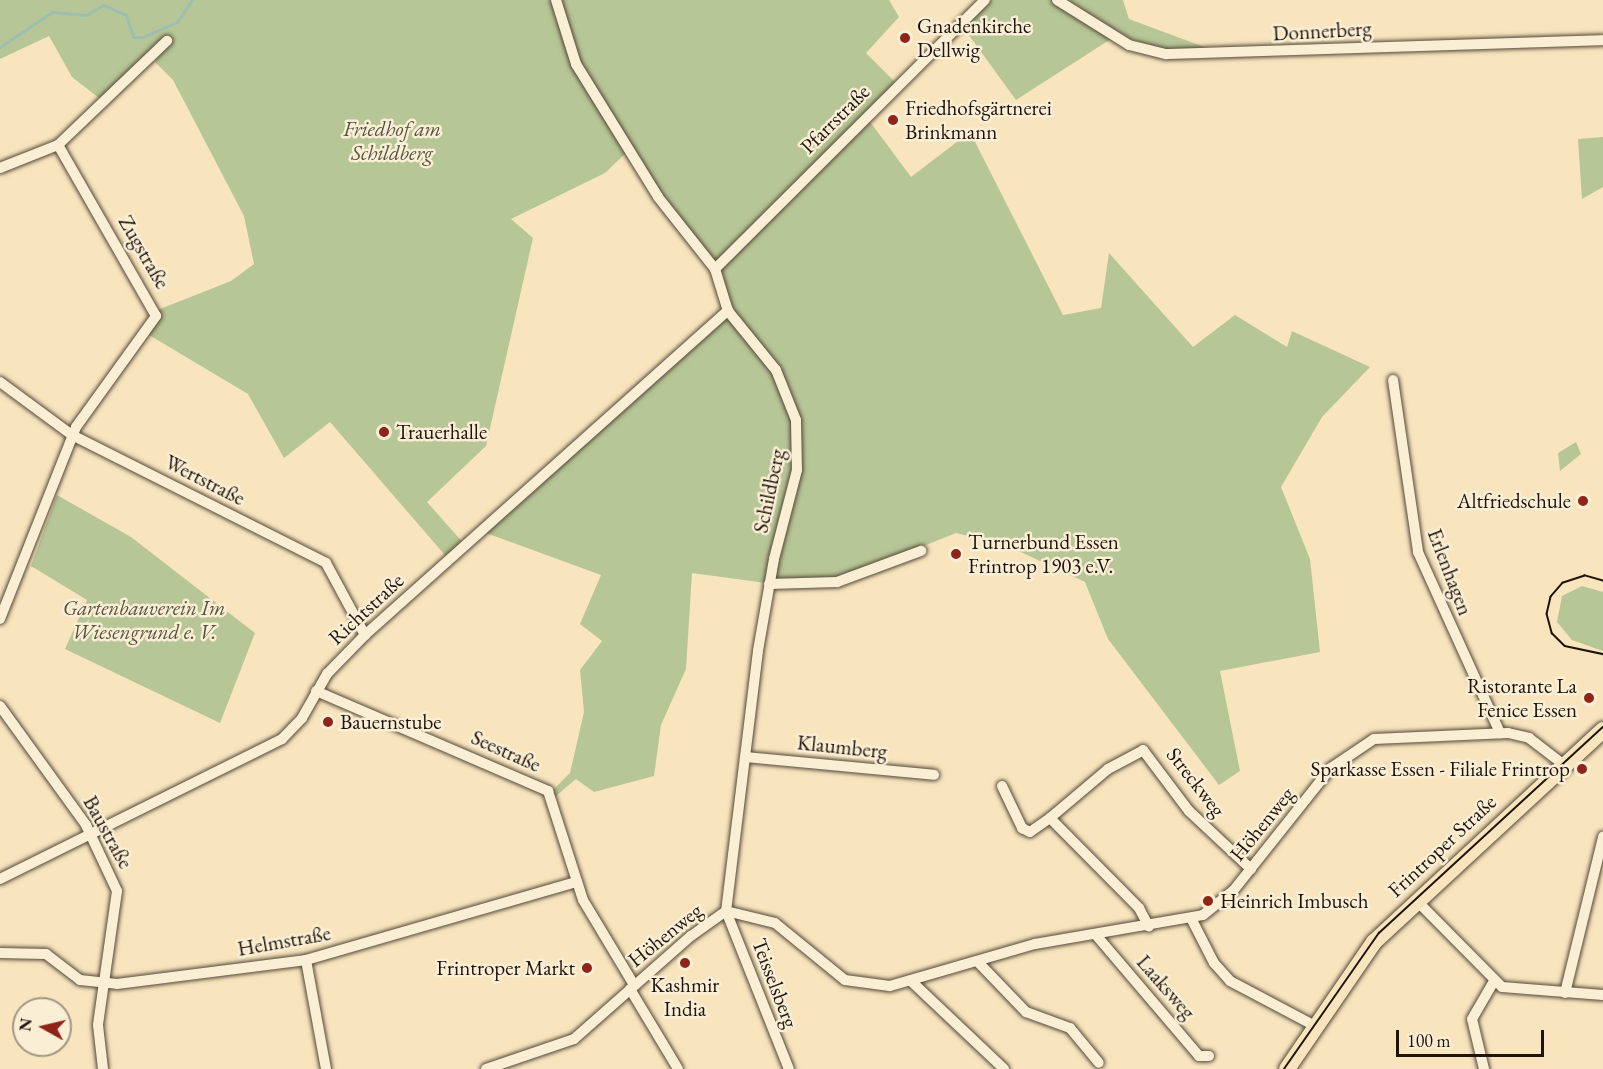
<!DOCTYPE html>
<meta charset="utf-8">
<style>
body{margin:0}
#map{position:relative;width:1603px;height:1069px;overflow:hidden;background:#f8e5be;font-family:"EB Garamond",serif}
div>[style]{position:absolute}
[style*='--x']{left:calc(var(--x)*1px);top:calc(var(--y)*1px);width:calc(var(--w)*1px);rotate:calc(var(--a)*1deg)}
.green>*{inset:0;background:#b7c696}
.stream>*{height:3px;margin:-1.5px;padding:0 1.5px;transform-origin:1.5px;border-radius:1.5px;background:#9dbfb0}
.roads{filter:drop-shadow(0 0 2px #544839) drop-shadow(0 0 2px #544839)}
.minor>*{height:10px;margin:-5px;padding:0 5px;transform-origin:5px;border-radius:5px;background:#faeed5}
.primary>*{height:16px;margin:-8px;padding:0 8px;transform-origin:8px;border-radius:8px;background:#f8e5be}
.tram>*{height:1.5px;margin:-0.75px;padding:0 0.75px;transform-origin:0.75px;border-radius:0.75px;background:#1e140d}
.dots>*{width:16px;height:16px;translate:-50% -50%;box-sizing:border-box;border:3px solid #faeed5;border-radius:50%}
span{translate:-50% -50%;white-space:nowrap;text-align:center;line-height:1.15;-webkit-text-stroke:5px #faeed5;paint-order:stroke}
.poi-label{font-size:21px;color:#1e140d}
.left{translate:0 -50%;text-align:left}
.right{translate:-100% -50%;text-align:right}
.street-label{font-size:21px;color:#1e140d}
.park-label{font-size:21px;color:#54523d;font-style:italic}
.north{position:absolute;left:12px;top:997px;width:60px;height:60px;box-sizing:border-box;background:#faeed5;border:2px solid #a29785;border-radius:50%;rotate:278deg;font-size:16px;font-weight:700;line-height:24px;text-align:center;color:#1e140d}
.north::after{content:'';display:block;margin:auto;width:21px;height:27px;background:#8f2418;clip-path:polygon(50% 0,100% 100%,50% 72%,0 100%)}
.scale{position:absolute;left:1396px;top:1030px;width:148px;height:27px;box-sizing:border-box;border:3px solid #1e140d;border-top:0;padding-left:8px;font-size:18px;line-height:21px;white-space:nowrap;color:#1e140d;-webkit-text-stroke:4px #faeed5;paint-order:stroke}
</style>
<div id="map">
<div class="green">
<div style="clip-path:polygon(0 0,889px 0,899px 17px,866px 53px,897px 84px,712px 266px,626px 153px,605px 173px,511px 219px,533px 238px,486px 446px,427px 502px,466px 546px,450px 561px,330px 422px,284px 458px,248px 394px,144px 332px,160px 309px,231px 281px,254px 264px,244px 216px,173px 80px,155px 62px,162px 50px,104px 102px,72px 77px,49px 36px,0 59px)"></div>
<div style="clip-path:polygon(990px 0,1055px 0,1114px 37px,1016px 100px,963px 27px)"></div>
<div style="clip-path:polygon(1068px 0,1123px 0,1129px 19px,1207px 48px,1166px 49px,1130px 39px)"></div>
<div style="clip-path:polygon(868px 119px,911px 177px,970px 132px,1063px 315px,1101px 308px,1109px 253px,1193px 347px,1235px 315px,1287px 347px,1292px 331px,1370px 367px,1322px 417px,1281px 487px,1310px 559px,1320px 652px,1220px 671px,1240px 771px,1219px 785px,1108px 639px,1085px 582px,1006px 545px,956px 533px,834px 582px,766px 583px,692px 573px,686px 669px,661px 725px,654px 776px,594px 792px,576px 779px,556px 796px,550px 793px,570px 773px,584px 712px,580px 670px,602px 641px,580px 624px,601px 575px,483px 532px,735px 311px,714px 269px)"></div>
<div style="clip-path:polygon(1603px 137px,1603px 187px,1582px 199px,1578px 139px)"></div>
<div style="clip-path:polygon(1576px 442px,1581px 454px,1560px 471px,1558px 453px)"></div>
<div style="clip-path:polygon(57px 495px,131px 537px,255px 633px,220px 723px,65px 649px,87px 600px,31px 566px)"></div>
<div style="clip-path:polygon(1582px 586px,1603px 592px,1603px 651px,1572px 640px,1557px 622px,1562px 596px)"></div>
</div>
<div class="stream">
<div style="--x:0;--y:47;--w:63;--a:-33.9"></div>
<div style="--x:52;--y:12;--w:34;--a:5"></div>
<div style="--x:86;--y:15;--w:20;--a:-30"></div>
<div style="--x:103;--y:5;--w:25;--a:23"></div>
<div style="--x:126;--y:15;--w:23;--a:72"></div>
<div style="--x:133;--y:37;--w:10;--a:0"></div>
<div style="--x:143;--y:37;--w:37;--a:-24"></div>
<div style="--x:177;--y:22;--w:27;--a:-56"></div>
</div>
<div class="roads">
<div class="minor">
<div style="--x:556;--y:0;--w:67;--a:72.6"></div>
<div style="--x:576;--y:64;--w:156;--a:58.3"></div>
<div style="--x:658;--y:197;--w:92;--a:51.6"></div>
<div style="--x:715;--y:269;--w:44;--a:72.8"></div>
<div style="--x:728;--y:311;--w:76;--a:50.9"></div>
<div style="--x:776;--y:370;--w:54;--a:68.2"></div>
<div style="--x:796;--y:420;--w:50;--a:88.9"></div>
<div style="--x:797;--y:470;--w:92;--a:104.5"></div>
<div style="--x:774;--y:559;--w:93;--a:99.9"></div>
<div style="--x:758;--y:651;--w:262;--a:97"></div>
<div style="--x:726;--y:911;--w:170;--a:68.3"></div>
<div style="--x:1057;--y:0;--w:85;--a:32"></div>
<div style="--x:1129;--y:45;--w:38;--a:14"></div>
<div style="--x:1166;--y:54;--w:437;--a:-1.8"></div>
<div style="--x:0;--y:168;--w:62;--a:-21.6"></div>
<div style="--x:58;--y:145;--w:151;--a:-43.7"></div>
<div style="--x:715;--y:269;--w:381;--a:-44.9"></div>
<div style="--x:1393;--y:380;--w:174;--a:81.7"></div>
<div style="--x:1418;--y:552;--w:199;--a:65.6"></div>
<div style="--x:0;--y:382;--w:89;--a:36.4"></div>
<div style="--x:72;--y:435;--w:284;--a:26.7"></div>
<div style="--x:326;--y:563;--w:82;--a:61.6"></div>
<div style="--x:769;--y:584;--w:68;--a:-1.7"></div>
<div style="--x:837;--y:582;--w:90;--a:-20.3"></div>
<div style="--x:0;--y:619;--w:206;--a:-68.4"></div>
<div style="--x:76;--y:427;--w:137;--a:-54.2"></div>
<div style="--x:156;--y:316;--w:197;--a:-119.8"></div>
<div style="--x:316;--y:691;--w:253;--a:23.3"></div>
<div style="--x:548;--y:791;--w:114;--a:72.2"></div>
<div style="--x:583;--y:900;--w:99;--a:59"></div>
<div style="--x:0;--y:706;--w:147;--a:54.1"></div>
<div style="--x:86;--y:825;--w:73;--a:64.8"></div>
<div style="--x:117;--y:891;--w:135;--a:98.1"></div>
<div style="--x:98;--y:1025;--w:44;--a:83.5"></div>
<div style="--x:745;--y:757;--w:190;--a:5.4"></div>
<div style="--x:1002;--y:786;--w:47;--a:64.5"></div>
<div style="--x:1022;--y:828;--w:9;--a:27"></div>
<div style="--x:1030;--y:832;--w:24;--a:-35"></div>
<div style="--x:1050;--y:818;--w:127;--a:45.3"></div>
<div style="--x:1139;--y:908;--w:21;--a:62"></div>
<div style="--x:1050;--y:818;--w:76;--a:-40.2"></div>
<div style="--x:1108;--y:769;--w:40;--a:-28"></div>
<div style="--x:1143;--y:750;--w:76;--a:53"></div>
<div style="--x:1189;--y:811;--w:85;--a:43.1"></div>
<div style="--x:0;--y:879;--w:315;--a:-26.4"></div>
<div style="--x:282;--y:739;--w:29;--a:-46"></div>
<div style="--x:302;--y:718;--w:51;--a:-60.4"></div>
<div style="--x:327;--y:674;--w:54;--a:-45.7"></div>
<div style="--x:365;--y:635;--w:487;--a:-41.8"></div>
<div style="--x:1416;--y:900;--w:122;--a:45.3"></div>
<div style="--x:1502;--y:987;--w:101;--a:4.5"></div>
<div style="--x:1192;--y:920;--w:48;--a:62.9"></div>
<div style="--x:1214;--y:963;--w:24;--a:48"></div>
<div style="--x:1230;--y:981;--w:96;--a:27.9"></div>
<div style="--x:1096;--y:935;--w:159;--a:49.6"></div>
<div style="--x:1199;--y:1056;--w:10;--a:0"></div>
<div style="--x:0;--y:953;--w:46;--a:1.2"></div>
<div style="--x:46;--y:954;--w:43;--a:37.4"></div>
<div style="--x:80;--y:980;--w:37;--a:6"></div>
<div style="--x:117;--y:984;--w:191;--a:-7.2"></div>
<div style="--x:306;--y:960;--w:282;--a:-16.1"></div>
<div style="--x:306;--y:960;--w:111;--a:79.6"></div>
<div style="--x:977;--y:961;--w:71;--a:46.1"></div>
<div style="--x:1026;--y:1012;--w:47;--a:20"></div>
<div style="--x:1070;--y:1028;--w:45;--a:50.4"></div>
<div style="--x:911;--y:981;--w:128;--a:43.4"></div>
<div style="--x:630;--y:989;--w:93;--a:59"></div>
<div style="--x:1565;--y:993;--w:161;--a:-76.3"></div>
<div style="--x:486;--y:1069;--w:93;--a:-18.8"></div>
<div style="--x:574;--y:1039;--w:156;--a:-41.4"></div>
<div style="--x:691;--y:936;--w:43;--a:-35.5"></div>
<div style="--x:726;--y:911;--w:50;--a:13.8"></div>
<div style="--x:775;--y:923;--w:90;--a:39.2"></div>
<div style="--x:845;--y:980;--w:45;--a:7.6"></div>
<div style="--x:890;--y:986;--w:151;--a:-16.2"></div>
<div style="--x:1035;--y:944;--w:170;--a:-9.8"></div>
<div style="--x:1203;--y:915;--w:38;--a:-39"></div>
<div style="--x:1233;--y:891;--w:157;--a:-51.5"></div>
<div style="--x:1331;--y:768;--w:52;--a:-34"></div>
<div style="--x:1374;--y:739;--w:134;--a:-2.6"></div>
<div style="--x:1508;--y:733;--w:22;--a:13"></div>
<div style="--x:1529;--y:738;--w:44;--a:37.6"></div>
<div style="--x:1484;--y:1069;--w:51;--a:-103.5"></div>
<div style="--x:1472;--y:1019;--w:44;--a:-59.9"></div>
</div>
<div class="primary">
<div style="--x:1287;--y:1069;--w:154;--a:-55.6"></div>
<div style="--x:1374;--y:942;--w:312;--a:-42.8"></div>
</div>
</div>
<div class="tram">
<div style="--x:1603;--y:581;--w:19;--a:-164"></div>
<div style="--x:1585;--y:576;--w:23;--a:162"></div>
<div style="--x:1563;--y:583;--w:18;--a:131"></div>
<div style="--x:1551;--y:597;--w:17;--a:103"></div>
<div style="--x:1547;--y:614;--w:20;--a:75"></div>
<div style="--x:1552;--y:633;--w:18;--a:45"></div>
<div style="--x:1565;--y:646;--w:39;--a:12"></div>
<div style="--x:1284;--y:1069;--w:166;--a:-55.1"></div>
<div style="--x:1379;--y:933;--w:304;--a:-42.6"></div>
</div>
<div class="dots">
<div style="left:905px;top:38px;background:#8f2418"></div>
<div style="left:893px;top:120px;background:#8f2418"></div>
<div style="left:384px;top:432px;background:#8f2418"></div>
<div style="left:1583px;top:501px;background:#8f2418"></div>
<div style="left:956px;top:554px;background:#8f2418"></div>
<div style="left:1589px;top:698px;background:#8f2418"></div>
<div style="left:328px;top:722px;background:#8f2418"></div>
<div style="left:1582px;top:769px;background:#8f2418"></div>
<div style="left:1208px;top:901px;background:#8f2418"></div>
<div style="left:685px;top:963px;background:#8f2418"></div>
<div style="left:587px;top:968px;background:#8f2418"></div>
</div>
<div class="poi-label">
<span class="left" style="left:917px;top:38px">Gnadenkirche<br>Dellwig</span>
<span class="left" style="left:905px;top:120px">Friedhofsgärtnerei<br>Brinkmann</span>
<span class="left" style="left:396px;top:432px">Trauerhalle</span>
<span class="right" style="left:1571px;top:501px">Altfriedschule</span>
<span class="left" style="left:968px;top:554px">Turnerbund Essen<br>Frintrop 1903 e.V.</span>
<span class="right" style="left:1577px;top:698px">Ristorante La<br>Fenice Essen</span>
<span class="left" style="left:340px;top:722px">Bauernstube</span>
<span class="right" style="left:1570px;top:769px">Sparkasse Essen - Filiale Frintrop</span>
<span class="left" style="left:1220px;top:901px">Heinrich Imbusch</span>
<span class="right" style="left:575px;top:968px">Frintroper Markt</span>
<span style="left:685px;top:997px">Kashmir<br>India</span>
</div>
<div class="street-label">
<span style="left:1322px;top:31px;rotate:-3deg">Donnerberg</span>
<span style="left:835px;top:119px;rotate:-45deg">Pfarrstraße</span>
<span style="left:144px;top:252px;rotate:60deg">Zugstraße</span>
<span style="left:205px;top:480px;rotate:27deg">Wertstraße</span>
<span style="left:769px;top:491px;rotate:-78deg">Schildberg</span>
<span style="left:1450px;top:572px;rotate:69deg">Erlenhagen</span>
<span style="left:366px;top:609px;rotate:-43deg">Richtstraße</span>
<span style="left:842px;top:747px;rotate:6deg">Klaumberg</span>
<span style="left:506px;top:751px;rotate:24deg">Seestraße</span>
<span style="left:1196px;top:782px;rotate:52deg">Streckweg</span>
<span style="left:1262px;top:824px;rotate:-51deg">Höhenweg</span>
<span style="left:108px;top:832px;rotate:61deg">Baustraße</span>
<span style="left:1442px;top:846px;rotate:-43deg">Frintroper Straße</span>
<span style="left:665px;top:935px;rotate:-39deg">Höhenweg</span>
<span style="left:284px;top:941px;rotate:-10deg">Helmstraße</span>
<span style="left:775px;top:983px;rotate:69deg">Teisselsberg</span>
<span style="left:1166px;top:987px;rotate:49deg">Laaksweg</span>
</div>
<div class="park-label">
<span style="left:392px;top:141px">Friedhof am<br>Schildberg</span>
<span style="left:144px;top:620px">Gartenbauverein Im<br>Wiesengrund e. V.</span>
</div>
<div class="north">N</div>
<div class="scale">100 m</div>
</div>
